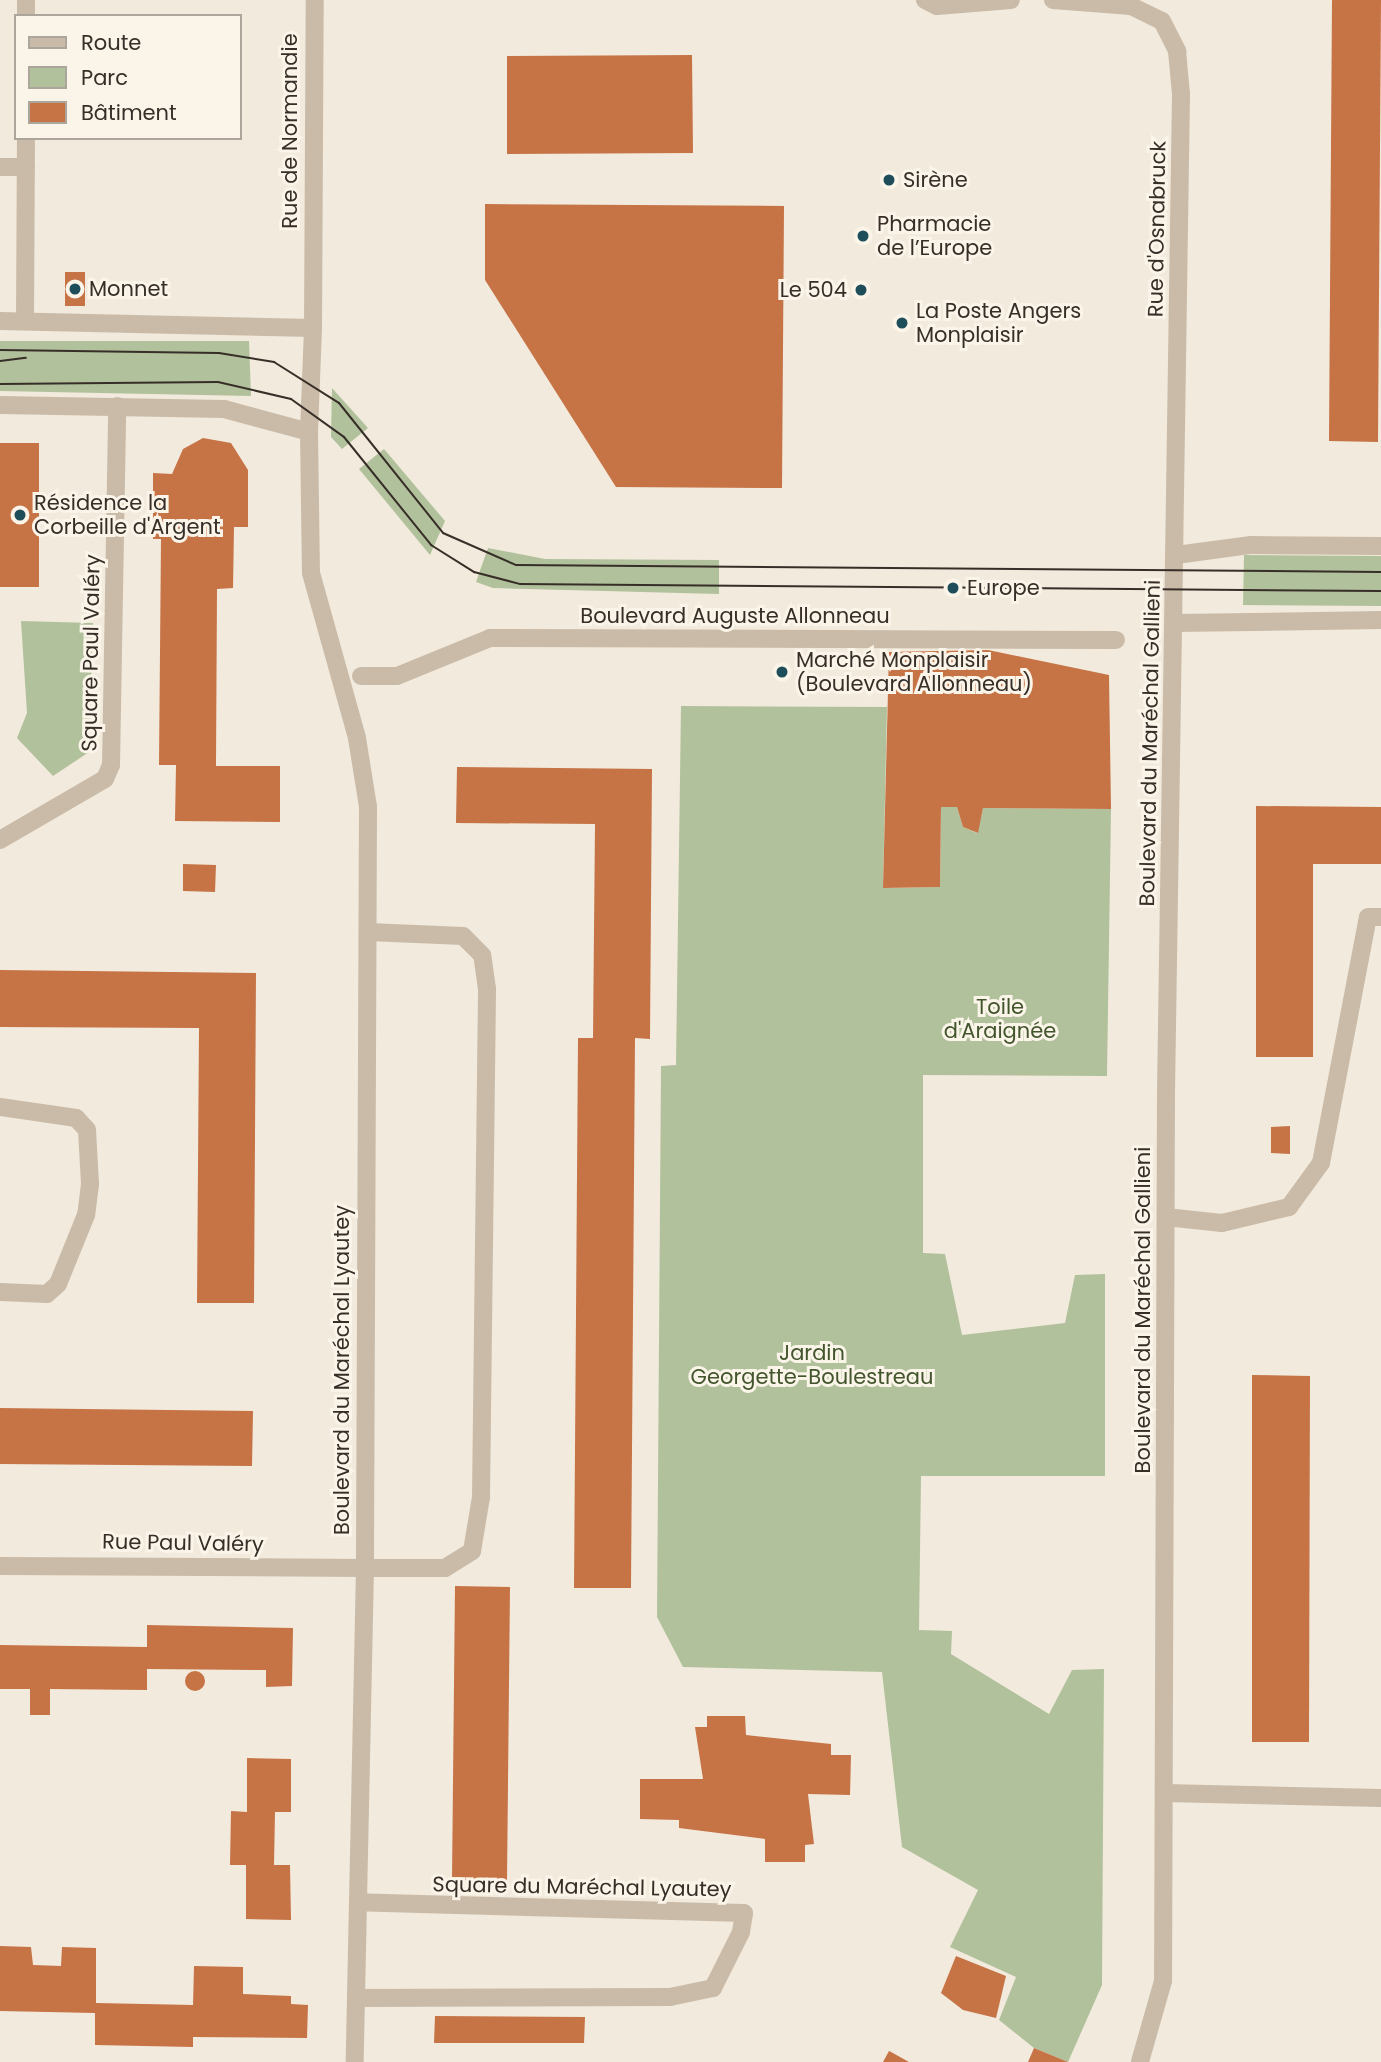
<!DOCTYPE html>
<meta charset="utf-8">
<style>
body{margin:0}
#map{position:relative;width:1381px;height:2062px;overflow:hidden;background:#f2eadc;font-family:Poppins,sans-serif}
div>[style]{position:absolute}
[style*='--x']{left:calc(var(--x)*1px);top:calc(var(--y)*1px);width:calc(var(--w)*1px);rotate:calc(var(--a)*1deg)}
.green>*{inset:0;background:#b1c19c}
.building>*{inset:0;background:#c67346}
.round{border-radius:50%}
.lane>*{height:18px;margin:-9px;padding:0 9px;transform-origin:9px;border-radius:9px;background:#cabba8}
.street>*{height:18px;margin:-9px;padding:0 9px;transform-origin:9px;border-radius:9px;background:#cabba8}
.tram>*{height:2px;margin:-1px;padding:0 1px;transform-origin:1px;border-radius:1px;background:#372e28}
.dots>*{width:19px;height:19px;translate:-50% -50%;box-sizing:border-box;border:4px solid #faf4e9;border-radius:50%}
span{translate:-50% -50%;white-space:nowrap;text-align:center;line-height:1.15;-webkit-text-stroke:6px #faf4e9;paint-order:stroke}
.street-label{font-size:21px;color:#372e28}
.poi-label{font-size:21px;color:#372e28}
.left{translate:0 -50%;text-align:left}
.right{translate:-100% -50%;text-align:right}
.park-label{font-size:21px;color:#42552c}
.legend{position:absolute;left:14px;top:14px;width:228px;height:126px;box-sizing:border-box;background:#faf4e9;border:2px solid #aca59c;margin:0;padding:9px 12px;list-style:none;font-size:21px;color:#372e28}
.legend li{display:flex;align-items:center;gap:14px;height:35px}
.legend b{width:35px;border:2px solid #aca59c}
</style>
<div id="map">
<div class="green">
<div style="clip-path:polygon(0 341px,249px 341px,251px 396px,0 391px)"></div>
<div style="clip-path:polygon(332px 388px,368px 428px,342px 449px,331px 437px)"></div>
<div style="clip-path:polygon(384px 449px,445px 521px,430px 555px,359px 469px)"></div>
<div style="clip-path:polygon(488px 548px,545px 559px,719px 560px,719px 594px,493px 588px,476px 582px)"></div>
<div style="clip-path:polygon(1244px 555px,1381px 556px,1381px 606px,1243px 605px)"></div>
<div style="clip-path:polygon(21px 621px,93px 623px,89px 752px,53px 776px,17px 738px,27px 713px)"></div>
<div style="clip-path:polygon(681px 706px,887px 707px,883px 888px,940px 887px,941px 807px,957px 807px,963px 827px,977px 833px,983px 808px,1111px 809px,1107px 1076px,923px 1075px,923px 1253px,945px 1254px,962px 1335px,1065px 1323px,1075px 1275px,1105px 1274px,1105px 1476px,921px 1476px,919px 1630px,952px 1631px,951px 1654px,1049px 1714px,1072px 1670px,1104px 1669px,1102px 1985px,1068px 2062px,1034px 2048px,999px 2020px,1016px 1977px,950px 1947px,978px 1890px,902px 1847px,882px 1672px,683px 1667px,657px 1617px,661px 1066px,676px 1065px)"></div>
</div>
<div class="building">
<div style="clip-path:polygon(1332px 0,1381px 0,1378px 442px,1329px 441px)"></div>
<div style="clip-path:polygon(692px 55px,693px 153px,507px 154px,507px 56px)"></div>
<div style="clip-path:polygon(485px 204px,784px 206px,782px 488px,616px 487px,485px 280px)"></div>
<div style="clip-path:polygon(65px 272px,85px 272px,85px 306px,65px 306px)"></div>
<div style="clip-path:polygon(203px 438px,231px 443px,248px 470px,248px 527px,234px 527px,233px 588px,217px 589px,216px 766px,280px 766px,280px 822px,175px 821px,176px 765px,159px 765px,161px 539px,153px 539px,153px 473px,172px 474px,183px 449px)"></div>
<div style="clip-path:polygon(0 443px,39px 443px,39px 587px,0 587px)"></div>
<div style="clip-path:polygon(988px 650px,1109px 675px,1111px 809px,983px 808px,978px 833px,963px 827px,957px 807px,941px 807px,940px 887px,883px 888px,889px 652px)"></div>
<div style="clip-path:polygon(457px 767px,652px 769px,650px 1039px,635px 1038px,631px 1588px,574px 1588px,578px 1038px,593px 1038px,595px 824px,456px 823px)"></div>
<div style="clip-path:polygon(1256px 806px,1381px 807px,1381px 864px,1313px 864px,1313px 1057px,1256px 1057px)"></div>
<div style="clip-path:polygon(183px 864px,216px 865px,215px 892px,183px 891px)"></div>
<div style="clip-path:polygon(0 970px,256px 973px,254px 1303px,197px 1303px,199px 1028px,0 1027px)"></div>
<div style="clip-path:polygon(1290px 1126px,1290px 1154px,1271px 1153px,1271px 1127px)"></div>
<div style="clip-path:polygon(1252px 1375px,1310px 1376px,1309px 1742px,1252px 1742px)"></div>
<div style="clip-path:polygon(0 1408px,253px 1411px,252px 1466px,0 1464px)"></div>
<div style="clip-path:polygon(455px 1586px,510px 1587px,507px 1881px,452px 1880px)"></div>
<div style="clip-path:polygon(147px 1625px,293px 1628px,292px 1686px,266px 1687px,266px 1670px,147px 1669px,147px 1690px,50px 1689px,50px 1715px,30px 1715px,30px 1689px,0 1689px,0 1645px,147px 1647px)"></div>
<div class="round" style="left:185px;top:1671px;width:20px;height:20px"></div>
<div style="clip-path:polygon(707px 1716px,745px 1716px,746px 1735px,831px 1744px,831px 1755px,851px 1755px,850px 1795px,808px 1794px,814px 1844px,805px 1845px,805px 1862px,765px 1862px,765px 1839px,679px 1828px,679px 1820px,640px 1819px,640px 1779px,703px 1779px,695px 1727px,707px 1727px)"></div>
<div style="clip-path:polygon(247px 1758px,291px 1759px,291px 1812px,275px 1812px,274px 1865px,290px 1865px,291px 1920px,246px 1919px,246px 1865px,230px 1865px,231px 1811px,247px 1812px)"></div>
<div style="clip-path:polygon(0 1946px,31px 1947px,33px 1965px,61px 1966px,62px 1947px,96px 1948px,96px 2003px,193px 2005px,194px 1966px,243px 1967px,243px 1994px,291px 1996px,291px 2004px,308px 2005px,307px 2038px,193px 2037px,193px 2047px,95px 2045px,95px 2013px,0 2011px)"></div>
<div style="clip-path:polygon(956px 1956px,1006px 1976px,996px 2018px,963px 2010px,941px 1993px)"></div>
<div style="clip-path:polygon(435px 2016px,585px 2017px,584px 2043px,434px 2043px)"></div>
<div style="clip-path:polygon(1034px 2048px,1068px 2062px,1028px 2062px)"></div>
<div style="clip-path:polygon(889px 2051px,891px 2052px,909px 2062px,883px 2062px)"></div>
</div>
<div class="lane">
<div style="--x:26;--y:16;--w:16;--a:-90"></div>
<div style="--x:365;--y:1568;--w:80;--a:0"></div>
<div style="--x:445;--y:1568;--w:32;--a:-32"></div>
<div style="--x:472;--y:1551;--w:55;--a:-80.5"></div>
<div style="--x:481;--y:1497;--w:508;--a:-89.32"></div>
<div style="--x:487;--y:989;--w:34;--a:-98"></div>
<div style="--x:482;--y:955;--w:27;--a:-135"></div>
<div style="--x:463;--y:936;--w:95;--a:-177.6"></div>
<div style="--x:356;--y:1998;--w:314;--a:-0.2"></div>
<div style="--x:670;--y:1997;--w:44;--a:-11.8"></div>
<div style="--x:713;--y:1988;--w:63;--a:-63.4"></div>
<div style="--x:741;--y:1932;--w:19;--a:-81"></div>
<div style="--x:744;--y:1913;--w:386;--a:-178.4"></div>
</div>
<div class="street">
<div style="--x:925;--y:0;--w:13;--a:27"></div>
<div style="--x:937;--y:6;--w:74;--a:-4.6"></div>
<div style="--x:1053;--y:0;--w:78;--a:4.4"></div>
<div style="--x:1131;--y:6;--w:34;--a:26"></div>
<div style="--x:1162;--y:21;--w:34;--a:63"></div>
<div style="--x:1177;--y:51;--w:43;--a:84.7"></div>
<div style="--x:1181;--y:94;--w:996;--a:90.86"></div>
<div style="--x:1166;--y:1090;--w:891;--a:90.19"></div>
<div style="--x:1163;--y:1981;--w:84;--a:105.9"></div>
<div style="--x:0;--y:167;--w:26;--a:0"></div>
<div style="--x:0;--y:321;--w:313;--a:1.3"></div>
<div style="--x:313;--y:328;--w:328;--a:-89.7"></div>
<div style="--x:25;--y:321;--w:183;--a:-89.7"></div>
<div style="--x:0;--y:405;--w:224;--a:1"></div>
<div style="--x:224;--y:409;--w:88;--a:15.1"></div>
<div style="--x:309;--y:432;--w:141;--a:89.2"></div>
<div style="--x:311;--y:573;--w:171;--a:74.4"></div>
<div style="--x:357;--y:738;--w:70;--a:80.9"></div>
<div style="--x:368;--y:807;--w:761;--a:90.23"></div>
<div style="--x:365;--y:1568;--w:494;--a:91.2"></div>
<div style="--x:309;--y:432;--w:104;--a:-87.8"></div>
<div style="--x:1176;--y:555;--w:76;--a:-7.6"></div>
<div style="--x:1251;--y:545;--w:130;--a:0.4"></div>
<div style="--x:1175;--y:623;--w:206;--a:-0.8"></div>
<div style="--x:361;--y:676;--w:36;--a:0"></div>
<div style="--x:397;--y:676;--w:100;--a:-22.2"></div>
<div style="--x:490;--y:638;--w:626;--a:0.18"></div>
<div style="--x:0;--y:840;--w:121;--a:-30.2"></div>
<div style="--x:105;--y:779;--w:15;--a:-67"></div>
<div style="--x:111;--y:765;--w:359;--a:-89"></div>
<div style="--x:0;--y:1107;--w:77;--a:8.2"></div>
<div style="--x:76;--y:1118;--w:16;--a:47"></div>
<div style="--x:87;--y:1130;--w:54;--a:86.8"></div>
<div style="--x:90;--y:1184;--w:31;--a:97"></div>
<div style="--x:86;--y:1215;--w:74;--a:112.1"></div>
<div style="--x:58;--y:1284;--w:15;--a:138"></div>
<div style="--x:47;--y:1294;--w:47;--a:-177.6"></div>
<div style="--x:1166;--y:1217;--w:56;--a:6.1"></div>
<div style="--x:1222;--y:1223;--w:69;--a:-13.4"></div>
<div style="--x:1289;--y:1207;--w:54;--a:-54"></div>
<div style="--x:1321;--y:1163;--w:250;--a:-79.2"></div>
<div style="--x:1368;--y:917;--w:13;--a:0"></div>
<div style="--x:0;--y:1566;--w:365;--a:0.3"></div>
<div style="--x:1165;--y:1793;--w:216;--a:1.3"></div>
</div>
<div class="tram">
<div style="--x:0;--y:350;--w:219;--a:0.8"></div>
<div style="--x:219;--y:353;--w:56;--a:9.3"></div>
<div style="--x:274;--y:362;--w:77;--a:32.2"></div>
<div style="--x:339;--y:403;--w:166;--a:51.3"></div>
<div style="--x:443;--y:533;--w:80;--a:23.7"></div>
<div style="--x:516;--y:565;--w:865;--a:0.46"></div>
<div style="--x:0;--y:361;--w:26;--a:-7"></div>
<div style="--x:0;--y:384;--w:218;--a:-0.5"></div>
<div style="--x:218;--y:382;--w:75;--a:13.1"></div>
<div style="--x:291;--y:399;--w:65;--a:35.6"></div>
<div style="--x:344;--y:437;--w:139;--a:51.1"></div>
<div style="--x:431;--y:545;--w:51;--a:32.1"></div>
<div style="--x:474;--y:572;--w:48;--a:14.6"></div>
<div style="--x:520;--y:584;--w:861;--a:0.47"></div>
</div>
<div class="dots">
<div style="left:889px;top:180px;background:#1e4e59"></div>
<div style="left:863px;top:236px;background:#1e4e59"></div>
<div style="left:75px;top:289px;background:#1e4e59"></div>
<div style="left:861px;top:290px;background:#1e4e59"></div>
<div style="left:902px;top:323px;background:#1e4e59"></div>
<div style="left:20px;top:515px;background:#1e4e59"></div>
<div style="left:953px;top:588px;background:#1e4e59"></div>
<div style="left:782px;top:672px;background:#1e4e59"></div>
</div>
<div class="street-label">
<span style="left:290px;top:131px;rotate:-90deg">Rue de Normandie</span>
<span style="left:1157px;top:229px;rotate:-89deg">Rue d'Osnabruck</span>
<span style="left:735px;top:616px">Boulevard Auguste Allonneau</span>
<span style="left:91px;top:653px;rotate:-89deg">Square Paul Valéry</span>
<span style="left:1150px;top:743px;rotate:-89deg">Boulevard du Maréchal Gallieni</span>
<span style="left:1143px;top:1310px;rotate:-90deg">Boulevard du Maréchal Gallieni</span>
<span style="left:342px;top:1370px;rotate:-90deg">Boulevard du Maréchal Lyautey</span>
<span style="left:183px;top:1543px;rotate:1deg">Rue Paul Valéry</span>
<span style="left:582px;top:1887px;rotate:1deg">Square du Maréchal Lyautey</span>
</div>
<div class="poi-label">
<span class="left" style="left:903px;top:180px">Sirène</span>
<span class="left" style="left:877px;top:236px">Pharmacie<br>de l’Europe</span>
<span class="left" style="left:89px;top:289px">Monnet</span>
<span class="right" style="left:847px;top:290px">Le 504</span>
<span class="left" style="left:916px;top:323px">La Poste Angers<br>Monplaisir</span>
<span class="left" style="left:34px;top:515px">Résidence la<br>Corbeille d'Argent</span>
<span class="left" style="left:967px;top:588px">Europe</span>
<span class="left" style="left:796px;top:672px">Marché Monplaisir<br>(Boulevard Allonneau)</span>
</div>
<div class="park-label">
<span style="left:1000px;top:1019px">Toile<br>d'Araignée</span>
<span style="left:812px;top:1365px">Jardin<br>Georgette-Boulestreau</span>
</div>
<ul class="legend">
<li><b style="height:9px;background:#cabba8"></b>Route</li>
<li><b style="height:19px;background:#b1c19c"></b>Parc</li>
<li><b style="height:19px;background:#c67346"></b>Bâtiment</li>
</ul>
</div>
